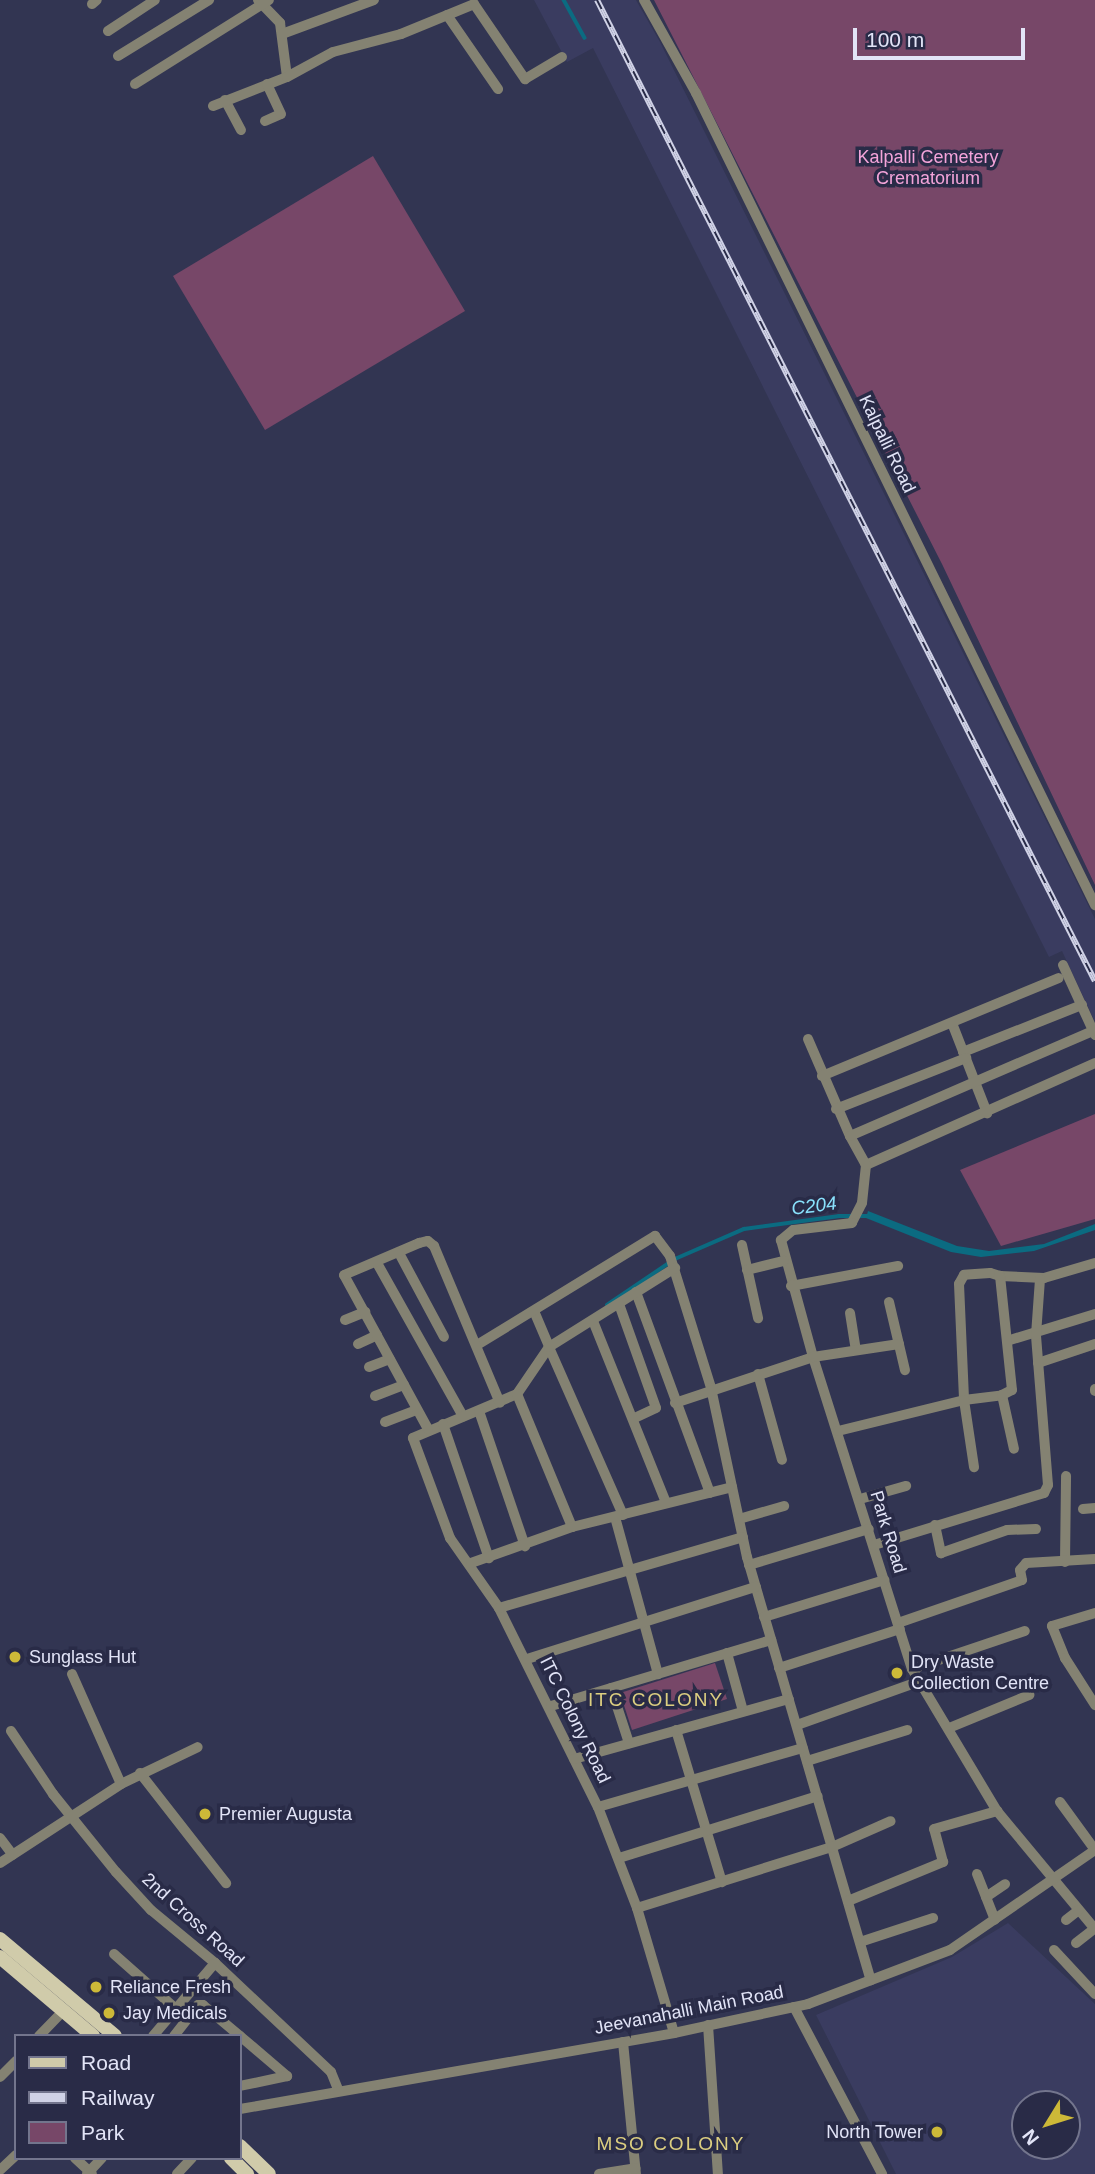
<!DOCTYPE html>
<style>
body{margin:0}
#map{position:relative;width:1095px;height:2174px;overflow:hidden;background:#323552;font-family:Arial,sans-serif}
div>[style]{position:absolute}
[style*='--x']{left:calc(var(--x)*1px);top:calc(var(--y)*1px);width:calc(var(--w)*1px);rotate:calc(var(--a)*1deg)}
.built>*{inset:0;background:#3a3c60}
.green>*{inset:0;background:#774768}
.water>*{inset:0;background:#0b6b81}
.stream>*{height:3.5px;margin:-1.75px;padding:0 1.75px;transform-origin:1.75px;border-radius:1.75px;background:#0b6b81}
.minor>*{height:10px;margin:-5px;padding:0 5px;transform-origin:5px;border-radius:5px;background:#848272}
.major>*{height:14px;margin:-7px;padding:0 7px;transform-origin:7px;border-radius:7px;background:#d0cbaa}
.rail>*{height:6px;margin-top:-3px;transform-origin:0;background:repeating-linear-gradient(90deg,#292b47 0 10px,#d0d2e6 0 20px);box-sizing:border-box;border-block:2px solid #d0d2e6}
.dots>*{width:19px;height:19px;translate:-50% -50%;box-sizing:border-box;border:4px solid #292b47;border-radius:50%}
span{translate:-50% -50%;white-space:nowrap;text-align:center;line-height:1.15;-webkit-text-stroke:7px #292b47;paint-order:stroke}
.park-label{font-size:18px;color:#f4a4da}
.street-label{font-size:18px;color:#e2e4f7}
.poi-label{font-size:18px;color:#e2e4f7}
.left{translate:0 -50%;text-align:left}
.right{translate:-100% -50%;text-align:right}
.water-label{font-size:19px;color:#89e1fc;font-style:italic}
.neighbourhood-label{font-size:19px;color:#dcce80;letter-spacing:2px}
.legend{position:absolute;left:14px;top:2034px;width:228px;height:126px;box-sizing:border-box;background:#292b47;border:2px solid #73758d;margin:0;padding:9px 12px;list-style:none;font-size:21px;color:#e2e4f7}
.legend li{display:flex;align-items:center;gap:14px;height:35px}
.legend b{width:35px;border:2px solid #73758d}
.north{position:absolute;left:1011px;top:2090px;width:70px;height:70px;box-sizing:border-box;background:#292b47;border:2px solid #73758d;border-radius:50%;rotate:232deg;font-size:19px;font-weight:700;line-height:28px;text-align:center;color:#e2e4f7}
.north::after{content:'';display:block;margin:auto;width:24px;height:32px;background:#cdb938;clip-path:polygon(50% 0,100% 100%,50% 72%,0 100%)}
.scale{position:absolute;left:853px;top:28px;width:172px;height:32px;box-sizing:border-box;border:4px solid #e2e4f7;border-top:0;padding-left:9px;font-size:21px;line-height:24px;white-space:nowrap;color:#e2e4f7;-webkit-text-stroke:5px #292b47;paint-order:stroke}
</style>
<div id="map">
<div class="built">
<div style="clip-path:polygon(534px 0,636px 0,660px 42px,1095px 919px,1095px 1022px,1062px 951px,1049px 957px,593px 48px,567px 62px)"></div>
<div style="clip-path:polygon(evenodd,1008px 1923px,1095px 2004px,1095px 2174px,896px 2174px,816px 2015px,952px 1957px,1008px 1923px,1067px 2104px,1067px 2146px,1025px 2146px,1025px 2104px,1067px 2104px)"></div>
</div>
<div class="green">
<div style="clip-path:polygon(654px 0,1095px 0,1095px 885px,942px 564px)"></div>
<div style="clip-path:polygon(373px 156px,465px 311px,265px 430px,173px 276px)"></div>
<div style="clip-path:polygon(1095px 1114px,1095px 1219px,1001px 1246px,960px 1170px)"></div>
<div style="clip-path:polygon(715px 1663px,727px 1699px,632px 1730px,620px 1693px)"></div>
</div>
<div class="water">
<div style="clip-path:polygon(868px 1211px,957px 1246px,989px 1251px,1044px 1244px,1095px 1224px,1095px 1230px,1034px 1251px,981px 1257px,951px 1252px,866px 1218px)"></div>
</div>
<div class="stream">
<div style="--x:564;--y:0;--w:43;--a:61.1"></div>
<div style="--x:607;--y:1305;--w:82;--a:-34.1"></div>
<div style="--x:675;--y:1259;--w:75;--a:-23.5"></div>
<div style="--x:744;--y:1229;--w:96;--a:-7.8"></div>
<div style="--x:839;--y:1216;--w:29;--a:0"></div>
</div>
<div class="minor">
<div style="--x:258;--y:0;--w:32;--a:46"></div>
<div style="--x:280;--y:23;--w:54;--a:82.6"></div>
<div style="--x:644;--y:0;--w:107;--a:60.8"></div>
<div style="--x:696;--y:93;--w:905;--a:63.83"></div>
<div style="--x:92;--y:4;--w:6;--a:-39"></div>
<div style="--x:447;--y:15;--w:90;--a:55.4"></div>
<div style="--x:108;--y:31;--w:56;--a:-33.4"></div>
<div style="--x:282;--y:34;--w:98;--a:-20.3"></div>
<div style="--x:118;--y:56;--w:107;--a:-31.6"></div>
<div style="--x:135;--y:84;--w:158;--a:-32.1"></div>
<div style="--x:225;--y:100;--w:34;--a:62"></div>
<div style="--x:213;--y:106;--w:79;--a:-21.4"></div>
<div style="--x:287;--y:77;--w:52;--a:-28.5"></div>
<div style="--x:333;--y:52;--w:70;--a:-14.8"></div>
<div style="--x:401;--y:34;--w:79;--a:-22.3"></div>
<div style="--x:474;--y:4;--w:91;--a:55.8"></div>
<div style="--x:525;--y:79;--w:43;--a:-30.7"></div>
<div style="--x:265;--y:121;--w:17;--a:-24"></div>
<div style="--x:281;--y:114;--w:33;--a:-115"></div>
<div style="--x:1063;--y:965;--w:77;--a:65.4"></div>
<div style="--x:952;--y:1023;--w:97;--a:68.7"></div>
<div style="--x:808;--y:1039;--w:106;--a:66.6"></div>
<div style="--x:963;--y:1052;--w:128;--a:-21.6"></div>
<div style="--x:1095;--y:1063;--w:251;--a:156"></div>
<div style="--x:866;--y:1165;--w:38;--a:96"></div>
<div style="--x:862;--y:1203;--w:22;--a:117"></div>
<div style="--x:852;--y:1223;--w:59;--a:173.2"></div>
<div style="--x:793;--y:1230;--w:16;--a:140"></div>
<div style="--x:781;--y:1240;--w:121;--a:74.7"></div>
<div style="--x:813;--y:1357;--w:327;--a:72.4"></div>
<div style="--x:912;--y:1669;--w:165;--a:59.1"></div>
<div style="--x:997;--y:1811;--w:153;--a:50.3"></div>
<div style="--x:822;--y:1076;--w:256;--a:-22.5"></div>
<div style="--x:836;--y:1109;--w:140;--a:-21.4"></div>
<div style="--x:866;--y:1165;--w:33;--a:-119"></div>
<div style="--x:850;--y:1136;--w:265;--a:-23.4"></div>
<div style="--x:742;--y:1245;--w:75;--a:77.6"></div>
<div style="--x:399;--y:1253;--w:95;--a:61.8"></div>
<div style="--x:377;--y:1263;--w:176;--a:60.7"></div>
<div style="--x:747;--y:1270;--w:38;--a:-14"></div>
<div style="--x:1000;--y:1276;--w:44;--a:2.6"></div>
<div style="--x:1044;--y:1278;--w:53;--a:-16.4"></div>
<div style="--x:791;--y:1286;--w:109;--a:-10.6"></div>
<div style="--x:636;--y:1292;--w:214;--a:69.8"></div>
<div style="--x:889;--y:1302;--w:70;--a:76.8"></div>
<div style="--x:619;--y:1304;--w:110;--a:70.4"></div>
<div style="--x:656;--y:1408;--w:23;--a:155"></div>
<div style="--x:534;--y:1311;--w:39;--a:67"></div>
<div style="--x:549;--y:1347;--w:57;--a:124.2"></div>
<div style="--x:517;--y:1394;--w:113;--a:157.1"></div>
<div style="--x:413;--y:1438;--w:107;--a:69.7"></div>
<div style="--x:450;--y:1538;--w:85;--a:55"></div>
<div style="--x:499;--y:1608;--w:222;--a:63.6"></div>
<div style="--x:598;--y:1807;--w:108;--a:68.9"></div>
<div style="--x:637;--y:1908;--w:130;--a:73.5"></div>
<div style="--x:850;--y:1313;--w:37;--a:81"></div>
<div style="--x:345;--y:1320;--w:22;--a:-22"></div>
<div style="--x:593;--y:1321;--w:196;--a:68.1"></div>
<div style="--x:1010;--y:1340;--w:89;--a:-17"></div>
<div style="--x:358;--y:1344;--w:21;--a:-25"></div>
<div style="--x:477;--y:1345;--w:209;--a:-31.5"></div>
<div style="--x:655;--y:1236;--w:25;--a:53"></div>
<div style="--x:670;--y:1256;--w:138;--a:72.7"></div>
<div style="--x:711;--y:1388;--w:173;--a:78"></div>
<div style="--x:747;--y:1557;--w:441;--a:73.7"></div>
<div style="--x:1038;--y:1363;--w:60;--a:-18.4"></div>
<div style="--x:369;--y:1367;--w:22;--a:-21"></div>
<div style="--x:758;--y:1374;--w:89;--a:74.4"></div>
<div style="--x:1095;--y:1389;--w:2;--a:90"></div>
<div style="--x:517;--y:1394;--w:144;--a:67.5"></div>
<div style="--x:1002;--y:1395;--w:55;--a:77.5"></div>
<div style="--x:375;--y:1396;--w:31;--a:-21"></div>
<div style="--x:675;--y:1403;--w:145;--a:-18.4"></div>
<div style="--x:813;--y:1357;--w:87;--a:-8.6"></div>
<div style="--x:479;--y:1411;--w:143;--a:71.2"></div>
<div style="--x:385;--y:1422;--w:34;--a:-21"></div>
<div style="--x:443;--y:1424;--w:142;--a:71.1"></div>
<div style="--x:428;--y:1429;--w:175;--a:-118.6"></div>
<div style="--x:344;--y:1275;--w:82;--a:-23.1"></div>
<div style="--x:419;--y:1243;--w:9;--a:-13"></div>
<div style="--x:428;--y:1241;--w:8;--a:40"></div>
<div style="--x:434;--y:1246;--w:170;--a:67.2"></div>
<div style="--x:838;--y:1431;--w:130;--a:-13.8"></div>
<div style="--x:964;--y:1400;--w:38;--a:-7"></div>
<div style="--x:1002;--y:1395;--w:11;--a:-27"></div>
<div style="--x:1012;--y:1390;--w:115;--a:-96"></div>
<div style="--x:1000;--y:1276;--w:10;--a:-163"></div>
<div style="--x:990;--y:1273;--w:26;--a:176"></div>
<div style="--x:964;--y:1275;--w:10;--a:119"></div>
<div style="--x:959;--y:1284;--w:116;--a:87.5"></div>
<div style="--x:964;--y:1400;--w:68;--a:81.5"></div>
<div style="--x:860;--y:1499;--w:48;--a:-15.8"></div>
<div style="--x:1083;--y:1509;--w:12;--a:-5"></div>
<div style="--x:623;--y:1515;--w:184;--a:-113.8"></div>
<div style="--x:549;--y:1347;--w:149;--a:-32.1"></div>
<div style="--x:615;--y:1517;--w:163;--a:74.7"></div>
<div style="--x:739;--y:1519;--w:47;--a:-16.1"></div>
<div style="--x:935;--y:1525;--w:29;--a:78"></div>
<div style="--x:941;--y:1553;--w:70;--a:-19.2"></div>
<div style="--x:1007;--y:1530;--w:29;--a:-2"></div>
<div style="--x:874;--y:1545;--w:178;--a:-17"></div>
<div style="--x:1044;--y:1493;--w:9;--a:-63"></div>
<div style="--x:1048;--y:1485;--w:150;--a:-94.6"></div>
<div style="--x:1036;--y:1335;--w:56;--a:-85.9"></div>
<div style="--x:1065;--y:1562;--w:86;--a:-89.3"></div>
<div style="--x:471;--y:1563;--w:107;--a:-19.6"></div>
<div style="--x:572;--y:1527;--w:165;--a:-14"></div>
<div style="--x:749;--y:1565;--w:125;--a:-16.7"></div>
<div style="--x:499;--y:1608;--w:254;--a:-16.2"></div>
<div style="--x:1095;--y:1613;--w:45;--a:163.2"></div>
<div style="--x:1052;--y:1626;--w:35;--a:68"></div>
<div style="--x:1065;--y:1658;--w:56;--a:57.4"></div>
<div style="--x:764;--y:1617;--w:126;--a:-17.1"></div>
<div style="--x:898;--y:1623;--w:131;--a:-19.1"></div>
<div style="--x:1022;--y:1580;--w:10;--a:-101"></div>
<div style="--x:1020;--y:1570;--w:9;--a:-49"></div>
<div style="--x:1026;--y:1563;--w:69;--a:-3.3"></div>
<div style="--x:727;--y:1653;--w:60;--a:74.6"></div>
<div style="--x:527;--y:1659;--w:240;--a:-17.5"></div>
<div style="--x:779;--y:1668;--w:127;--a:-17.9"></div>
<div style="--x:912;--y:1669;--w:119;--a:-18.6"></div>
<div style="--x:72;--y:1674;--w:120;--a:66"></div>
<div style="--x:611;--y:1688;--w:58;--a:71.9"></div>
<div style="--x:551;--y:1706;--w:230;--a:-16.7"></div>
<div style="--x:797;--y:1725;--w:128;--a:-19.6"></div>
<div style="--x:949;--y:1728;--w:87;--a:-22.4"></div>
<div style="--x:676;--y:1730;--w:159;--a:73.2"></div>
<div style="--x:11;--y:1731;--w:76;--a:56.3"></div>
<div style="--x:53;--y:1794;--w:100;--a:51.1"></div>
<div style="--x:116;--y:1872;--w:52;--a:47.4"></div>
<div style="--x:151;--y:1910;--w:83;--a:39.6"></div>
<div style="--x:215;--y:1963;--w:159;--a:43.2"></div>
<div style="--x:331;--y:2072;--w:18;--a:68"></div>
<div style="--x:574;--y:1759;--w:223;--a:-15.6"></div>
<div style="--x:807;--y:1761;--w:105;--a:-17.2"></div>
<div style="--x:140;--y:1773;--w:140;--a:52"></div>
<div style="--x:1060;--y:1802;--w:59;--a:53.9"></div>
<div style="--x:598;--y:1807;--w:213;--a:-16.1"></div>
<div style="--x:0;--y:1838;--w:21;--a:53"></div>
<div style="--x:619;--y:1858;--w:208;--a:-17.3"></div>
<div style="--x:0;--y:1863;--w:145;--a:-33.1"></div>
<div style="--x:121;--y:1784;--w:85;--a:-25.7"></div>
<div style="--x:977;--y:1874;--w:49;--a:68.6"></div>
<div style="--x:986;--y:1897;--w:23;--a:-34"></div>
<div style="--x:848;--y:1901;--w:103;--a:-22.3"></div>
<div style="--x:943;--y:1862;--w:34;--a:-105"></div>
<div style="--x:934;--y:1829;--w:66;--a:-15.9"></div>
<div style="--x:637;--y:1908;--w:204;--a:-17.4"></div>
<div style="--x:832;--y:1847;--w:64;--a:-23.8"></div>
<div style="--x:1066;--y:1920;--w:16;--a:-38"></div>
<div style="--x:860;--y:1942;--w:77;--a:-18.2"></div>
<div style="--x:1076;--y:1943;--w:23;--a:-38"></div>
<div style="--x:1054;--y:1950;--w:60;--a:47"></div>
<div style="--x:114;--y:1954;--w:83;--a:41.6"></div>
<div style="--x:794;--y:2007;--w:189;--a:62.2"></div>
<div style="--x:708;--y:2025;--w:149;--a:86.2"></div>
<div style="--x:39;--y:2036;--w:36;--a:-46"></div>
<div style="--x:153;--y:2036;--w:96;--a:-49.7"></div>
<div style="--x:174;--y:2036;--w:39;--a:-52"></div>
<div style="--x:198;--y:2005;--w:5;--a:0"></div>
<div style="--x:203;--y:2005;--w:48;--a:40"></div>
<div style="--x:240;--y:2036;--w:62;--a:40.4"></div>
<div style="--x:287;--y:2076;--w:48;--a:168"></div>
<div style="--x:623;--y:2042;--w:133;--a:84.4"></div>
<div style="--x:0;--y:2077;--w:23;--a:-45"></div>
<div style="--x:240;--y:2109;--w:441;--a:-9.9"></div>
<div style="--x:674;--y:2033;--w:137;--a:-12.2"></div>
<div style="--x:808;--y:2004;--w:152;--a:-20.8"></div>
<div style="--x:950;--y:1950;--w:176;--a:-34.6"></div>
<div style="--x:75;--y:2158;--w:23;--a:43"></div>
<div style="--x:0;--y:2170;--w:22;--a:-43"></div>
<div style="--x:87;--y:2174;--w:22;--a:-47"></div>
<div style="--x:177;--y:2174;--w:22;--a:-47"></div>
<div style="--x:599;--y:2174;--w:37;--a:-9"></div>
</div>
<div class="major">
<div style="--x:0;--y:1939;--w:150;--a:40.1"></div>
<div style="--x:0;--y:1957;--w:122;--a:40.3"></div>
<div style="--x:240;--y:2146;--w:40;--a:44"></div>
<div style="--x:231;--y:2158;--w:23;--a:45"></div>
</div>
<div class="rail">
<div style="--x:597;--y:0;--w:1100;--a:63.09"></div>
</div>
<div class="dots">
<div style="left:15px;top:1657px;background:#cdb938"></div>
<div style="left:897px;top:1673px;background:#cdb938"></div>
<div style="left:205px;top:1814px;background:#cdb938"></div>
<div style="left:96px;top:1987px;background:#cdb938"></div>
<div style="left:109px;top:2013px;background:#cdb938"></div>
<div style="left:937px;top:2132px;background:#cdb938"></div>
</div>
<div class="park-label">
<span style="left:928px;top:168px">Kalpalli Cemetery<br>Crematorium</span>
</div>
<div class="street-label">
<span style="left:887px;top:444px;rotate:64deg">Kalpalli Road</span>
<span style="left:888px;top:1532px;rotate:73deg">Park Road</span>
<span style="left:575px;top:1720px;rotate:64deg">ITC Colony Road</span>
<span style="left:193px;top:1920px;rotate:42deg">2nd Cross Road</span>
<span style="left:689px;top:2010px;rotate:-11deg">Jeevanahalli Main Road</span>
</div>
<div class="poi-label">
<span class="left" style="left:29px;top:1657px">Sunglass Hut</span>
<span class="left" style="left:911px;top:1673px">Dry Waste<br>Collection Centre</span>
<span class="left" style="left:219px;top:1814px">Premier Augusta</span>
<span class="left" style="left:110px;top:1987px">Reliance Fresh</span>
<span class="left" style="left:123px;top:2013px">Jay Medicals</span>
<span class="right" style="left:923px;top:2132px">North Tower</span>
</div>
<div class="water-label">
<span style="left:814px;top:1206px;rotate:-7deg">C204</span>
</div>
<div class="neighbourhood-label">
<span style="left:656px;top:1700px">ITC COLONY</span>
<span style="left:671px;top:2144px">MSO COLONY</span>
</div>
<ul class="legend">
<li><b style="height:9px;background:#d0cbaa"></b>Road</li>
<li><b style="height:9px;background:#d0d2e6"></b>Railway</li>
<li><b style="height:19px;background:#774768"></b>Park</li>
</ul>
<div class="north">N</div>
<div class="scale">100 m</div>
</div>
